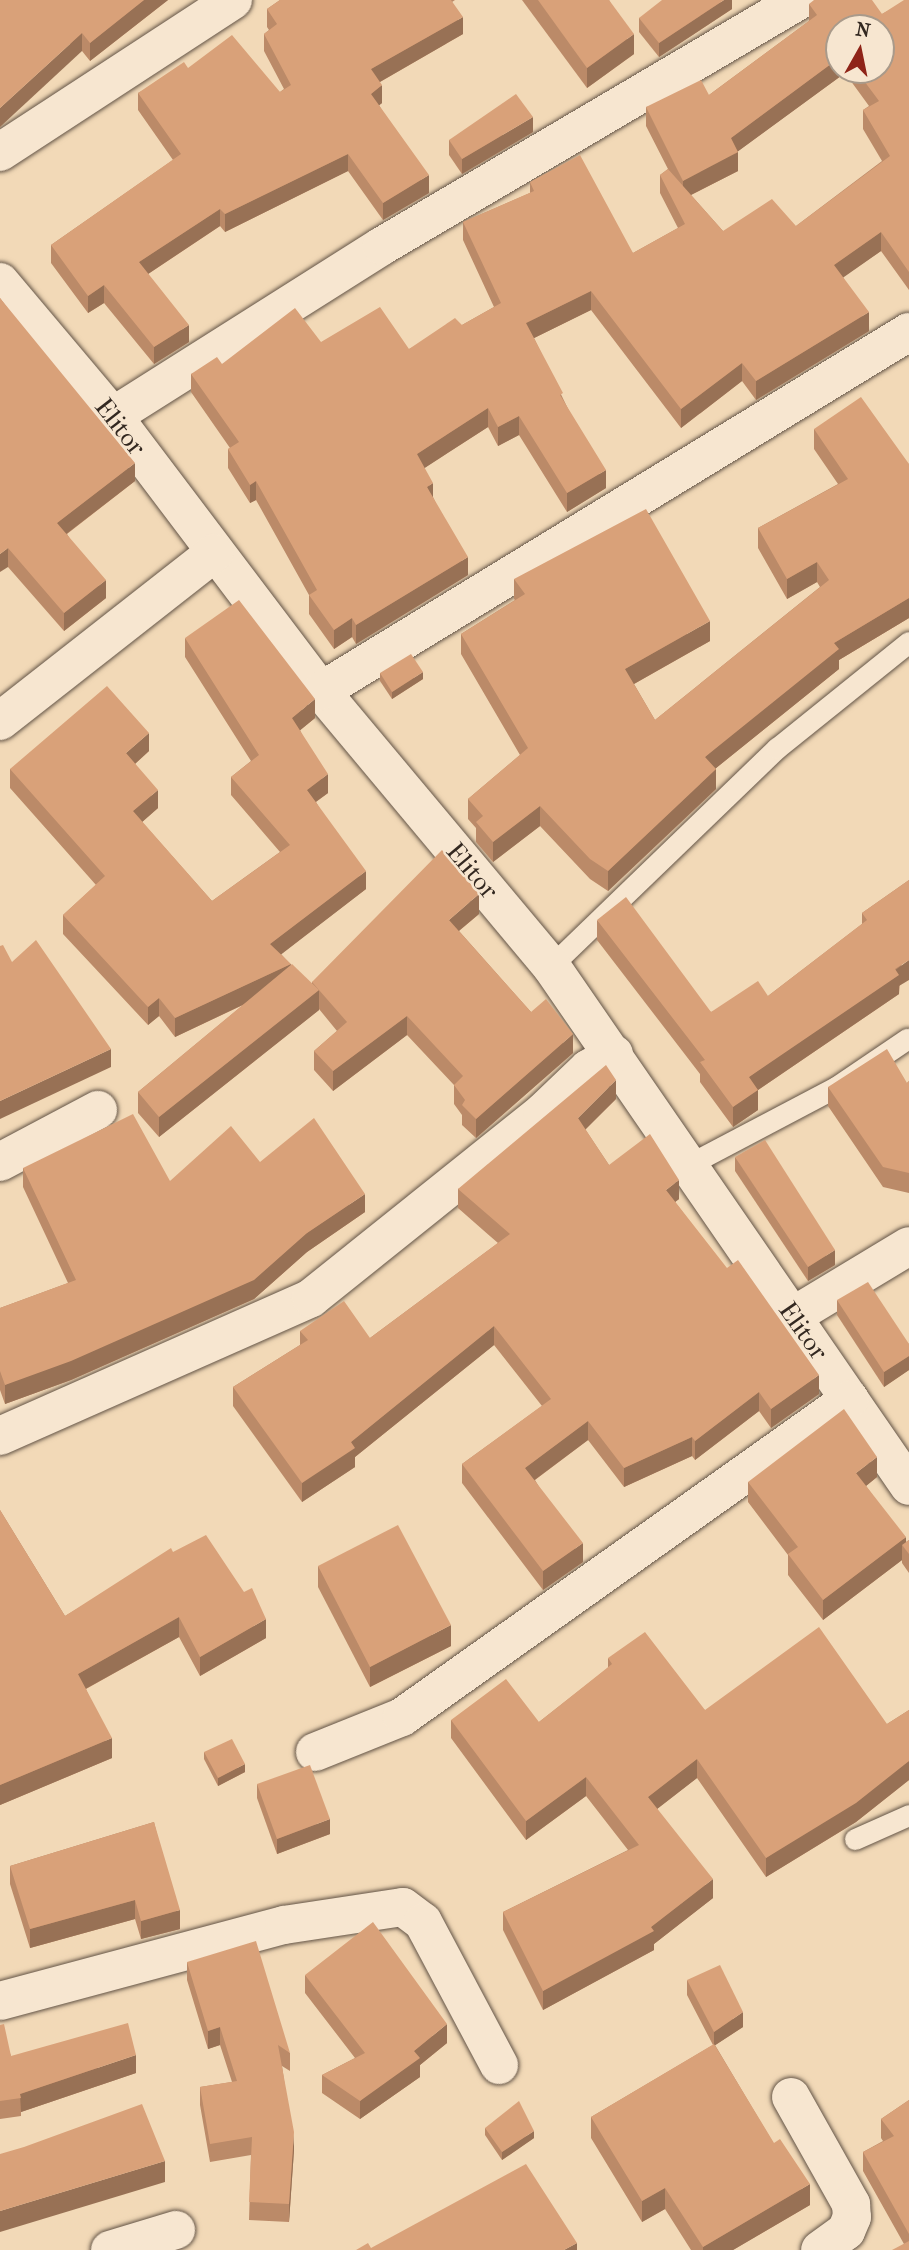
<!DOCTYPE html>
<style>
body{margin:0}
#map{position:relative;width:909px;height:2250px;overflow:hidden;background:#f2d9b7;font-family:"IM FELL French Canon",serif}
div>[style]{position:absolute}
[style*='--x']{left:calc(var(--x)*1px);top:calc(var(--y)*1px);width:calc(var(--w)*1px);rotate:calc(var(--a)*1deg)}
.roads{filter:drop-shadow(0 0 2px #635446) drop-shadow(0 0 2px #635446)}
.lane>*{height:21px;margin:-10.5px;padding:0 10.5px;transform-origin:10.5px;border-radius:10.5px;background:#f7e6d0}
.street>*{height:38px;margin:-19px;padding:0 19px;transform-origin:19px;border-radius:19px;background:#f7e6d0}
.wall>*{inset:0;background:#bb8a68}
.shaded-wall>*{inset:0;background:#987155}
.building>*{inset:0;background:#d9a179}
span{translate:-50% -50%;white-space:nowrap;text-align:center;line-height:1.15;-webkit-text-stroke:5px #f7e6d0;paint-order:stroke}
.street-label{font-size:26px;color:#332820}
.north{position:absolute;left:825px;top:14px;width:70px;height:70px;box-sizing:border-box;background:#f7e6d0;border:2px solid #a99a8a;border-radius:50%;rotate:9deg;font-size:19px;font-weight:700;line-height:28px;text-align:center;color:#332820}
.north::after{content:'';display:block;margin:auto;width:24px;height:32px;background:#8f2418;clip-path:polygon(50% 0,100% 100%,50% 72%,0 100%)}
</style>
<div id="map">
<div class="roads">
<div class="lane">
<div style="--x:551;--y:966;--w:314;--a:-44"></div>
<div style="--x:777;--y:748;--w:169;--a:-38.8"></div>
<div style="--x:688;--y:1165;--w:167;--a:-27.8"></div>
<div style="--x:836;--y:1087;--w:86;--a:-34.1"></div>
<div style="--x:855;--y:1839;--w:59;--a:-24"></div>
</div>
<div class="street">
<div style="--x:0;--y:152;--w:278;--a:-33.1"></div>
<div style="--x:0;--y:282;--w:175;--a:49.9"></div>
<div style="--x:113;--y:416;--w:345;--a:52.9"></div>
<div style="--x:321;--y:691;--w:359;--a:50.1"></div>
<div style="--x:551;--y:966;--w:631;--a:55.45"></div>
<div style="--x:113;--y:416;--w:318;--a:-32.3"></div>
<div style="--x:382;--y:246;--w:485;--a:-30.5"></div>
<div style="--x:321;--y:691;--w:689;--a:-31.41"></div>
<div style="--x:0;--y:721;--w:272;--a:-38.1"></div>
<div style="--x:0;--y:1162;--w:111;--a:-28"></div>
<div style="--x:793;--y:1316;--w:135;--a:-31.1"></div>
<div style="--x:0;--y:1436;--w:340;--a:-23.9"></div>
<div style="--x:311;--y:1298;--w:296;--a:-38.7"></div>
<div style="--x:542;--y:1113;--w:64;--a:-43.7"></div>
<div style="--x:588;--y:1069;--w:30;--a:-30"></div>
<div style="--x:315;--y:1752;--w:94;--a:-21.9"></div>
<div style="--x:402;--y:1717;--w:549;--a:-35.37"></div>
<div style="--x:0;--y:2001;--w:294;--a:-15"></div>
<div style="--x:284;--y:1925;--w:120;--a:-8.6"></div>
<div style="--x:403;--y:1907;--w:25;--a:37"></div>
<div style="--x:423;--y:1922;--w:162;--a:62"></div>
<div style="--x:791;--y:2097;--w:123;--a:60.7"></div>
<div style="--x:851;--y:2204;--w:13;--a:86"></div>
<div style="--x:852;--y:2217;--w:15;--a:113"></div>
<div style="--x:846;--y:2231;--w:32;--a:144"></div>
<div style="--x:110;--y:2250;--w:69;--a:-16.9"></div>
</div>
</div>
<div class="wall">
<div style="clip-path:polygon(0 0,168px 0,90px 61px,82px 51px)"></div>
<div style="clip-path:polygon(280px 0,455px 0,452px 2px,463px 34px,380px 82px,382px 103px,379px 105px,429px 193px,383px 220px,348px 171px,225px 232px,220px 226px,148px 274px,189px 342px,154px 364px,104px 303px,88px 313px,51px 263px,51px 245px,173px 160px,138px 110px,138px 93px,188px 68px,280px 92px,284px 89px,264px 51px,264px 34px,269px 30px,267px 27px,267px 9px)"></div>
<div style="clip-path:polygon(522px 0,609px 0,634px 54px,587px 88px)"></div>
<div style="clip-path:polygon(732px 0,732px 9px,659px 57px,639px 32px,639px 18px)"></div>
<div style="clip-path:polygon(evenodd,909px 0,909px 290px,881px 251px,843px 277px,869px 331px,756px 400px,742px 381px,681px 428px,591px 310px,534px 338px,606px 488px,567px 512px,519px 435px,498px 446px,488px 427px,424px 468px,433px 497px,468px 575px,356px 644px,352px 637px,334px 649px,309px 614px,309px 595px,256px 500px,250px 503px,228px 468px,228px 449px,230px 448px,191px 392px,191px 374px,222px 364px,321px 342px,409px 349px,462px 325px,494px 307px,463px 240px,463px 222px,530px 193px,530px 182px,633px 253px,678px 228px,660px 193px,660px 175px,668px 169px,646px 126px,646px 107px,709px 95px,809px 21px,809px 4px,882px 14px,909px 0,839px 28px,881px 70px,839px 70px,839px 28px,909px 0,845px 73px,869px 106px,863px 110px,863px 129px,882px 161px,796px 226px,723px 231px,691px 195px,738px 171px,738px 151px,845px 73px)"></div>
<div style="clip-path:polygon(533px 132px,462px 174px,449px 155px,449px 140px)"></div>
<div style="clip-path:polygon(0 298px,135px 481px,67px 534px,106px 598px,64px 631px,8px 567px)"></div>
<div style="clip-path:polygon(814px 429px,909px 464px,909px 618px,839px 660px,839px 669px,716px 768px,716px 789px,608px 891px,590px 879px,540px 826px,493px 862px,476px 842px,476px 828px,468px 819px,468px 799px,520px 755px,461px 654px,461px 634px,515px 600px,514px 599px,514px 579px,710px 641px,634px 684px,655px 720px,820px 587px,817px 582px,787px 599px,758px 548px,758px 528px,838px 484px,814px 449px)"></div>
<div style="clip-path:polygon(185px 638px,315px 718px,300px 730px,328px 793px,316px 802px,366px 889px,281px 954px,291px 965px,312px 984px,312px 982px,479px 914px,459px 931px,531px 1012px,573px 1053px,476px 1138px,462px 1125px,462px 1115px,454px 1104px,454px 1085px,407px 1035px,333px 1091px,314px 1070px,314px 1051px,337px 1031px,319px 1009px,319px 1010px,159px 1137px,138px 1113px,138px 1092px,243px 1005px,175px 1037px,159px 1016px,148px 1025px,63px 934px,63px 915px,96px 885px,10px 788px,10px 769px,149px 751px,135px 764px,158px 808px,142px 822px,212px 901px,280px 852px,231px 795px,231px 777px,251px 761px,185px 657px)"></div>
<div style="clip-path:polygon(380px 673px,423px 679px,392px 699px,380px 681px)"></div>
<div style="clip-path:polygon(909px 880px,899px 994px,758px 1090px,758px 1110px,733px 1127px,700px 1082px,700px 1074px,597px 940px,597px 920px,711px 1012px,768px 996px,862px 924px,862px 913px)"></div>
<div style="clip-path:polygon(909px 1081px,909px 1193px,883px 1187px,828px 1106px,828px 1087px,907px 1083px)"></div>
<div style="clip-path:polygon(616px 1099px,585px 1129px,609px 1165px,679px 1199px,675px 1202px,819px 1394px,771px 1428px,759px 1411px,695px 1460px,692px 1456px,624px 1487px,588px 1440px,535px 1480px,583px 1562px,543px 1590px,462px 1483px,462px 1464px,542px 1406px,494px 1345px,355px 1457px,355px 1467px,302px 1502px,233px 1406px,233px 1387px,300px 1345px,300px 1331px,370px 1338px,498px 1243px,458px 1208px,458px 1189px)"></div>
<div style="clip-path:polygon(735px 1157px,835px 1265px,808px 1281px,735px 1171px)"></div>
<div style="clip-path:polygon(260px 1162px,365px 1212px,307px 1252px,254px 1299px,71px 1380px,5px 1404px,0 1390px,0 1308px,68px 1283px,23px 1187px,23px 1168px,170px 1181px)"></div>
<div style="clip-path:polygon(837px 1300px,909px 1344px,909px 1370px,884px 1387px,837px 1315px)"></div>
<div style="clip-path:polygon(877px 1477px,866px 1486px,906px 1542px,909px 1540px,909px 1573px,902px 1563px,902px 1560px,823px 1620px,788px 1575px,788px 1555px,748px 1502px,748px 1482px)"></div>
<div style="clip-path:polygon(0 1510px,65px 1616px,173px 1552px,266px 1638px,200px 1676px,179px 1637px,86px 1689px,112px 1758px,0 1805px)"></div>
<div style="clip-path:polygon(318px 1566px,451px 1646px,370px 1687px,318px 1587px)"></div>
<div style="clip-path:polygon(608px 1658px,705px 1710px,887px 1724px,909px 1710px,909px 1780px,856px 1822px,766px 1877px,697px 1778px,657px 1809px,713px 1898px,654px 1944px,654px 1950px,543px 2010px,503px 1930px,503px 1912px,628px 1850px,586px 1796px,526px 1840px,451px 1738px,451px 1720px,539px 1722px,608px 1668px)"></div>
<div style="clip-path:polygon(204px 1752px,245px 1772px,218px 1786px,204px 1759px)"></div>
<div style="clip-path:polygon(257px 1784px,330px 1834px,277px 1854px,257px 1798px)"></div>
<div style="clip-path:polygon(154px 1822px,180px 1929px,141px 1939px,135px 1919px,30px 1948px,10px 1884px,10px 1866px)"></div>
<div style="clip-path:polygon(187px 1962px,290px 2053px,290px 2071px,282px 2066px,294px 2150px,289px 2222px,249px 2220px,251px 2155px,210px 2162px,200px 2105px,200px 2087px,232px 2082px,220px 2045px,208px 2049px,187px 1980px)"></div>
<div style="clip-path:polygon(305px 1975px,447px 2043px,420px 2065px,420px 2077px,360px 2119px,322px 2093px,322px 2075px,355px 2058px,305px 1993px)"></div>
<div style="clip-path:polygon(687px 1980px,743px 2027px,715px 2045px,810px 2205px,733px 2250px,691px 2250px,665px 2209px,642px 2222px,591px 2138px,591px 2117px,713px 2045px,687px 1995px)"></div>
<div style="clip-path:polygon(0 2025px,11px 2056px,136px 2073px,21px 2112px,21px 2116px,0 2119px)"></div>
<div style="clip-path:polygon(909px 2100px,909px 2250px,904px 2244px,863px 2171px,863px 2152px,883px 2141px,881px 2138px,881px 2119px)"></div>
<div style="clip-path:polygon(485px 2128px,534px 2138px,502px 2160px,485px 2135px)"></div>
</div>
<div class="shaded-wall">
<div style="clip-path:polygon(144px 0,168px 0,90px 61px,90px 43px)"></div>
<div style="clip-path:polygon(724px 0,732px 0,732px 9px,659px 57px,659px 43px)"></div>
<div style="clip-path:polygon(463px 17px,463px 34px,371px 87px,371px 69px)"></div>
<div style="clip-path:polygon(82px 33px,82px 51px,0 127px,0 108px)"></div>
<div style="clip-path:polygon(634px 34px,634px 54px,587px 88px,587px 68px)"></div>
<div style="clip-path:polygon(839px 58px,839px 70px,845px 70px,845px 73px,733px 155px,738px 152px,738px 171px,683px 199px,683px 181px,731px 138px)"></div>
<div style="clip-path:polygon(382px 85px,382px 103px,371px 112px,371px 94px)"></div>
<div style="clip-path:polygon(533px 117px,533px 132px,462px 174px,462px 159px)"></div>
<div style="clip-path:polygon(348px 154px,348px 171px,225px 232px,225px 214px)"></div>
<div style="clip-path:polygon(429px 175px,429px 193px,383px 220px,383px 203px)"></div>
<div style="clip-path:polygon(220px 209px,220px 226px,139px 280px,139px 262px)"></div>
<div style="clip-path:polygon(881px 232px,881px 251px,834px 284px,834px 265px)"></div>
<div style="clip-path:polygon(104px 285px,104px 303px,88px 313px,88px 296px)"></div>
<div style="clip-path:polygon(591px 291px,591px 310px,526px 342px,526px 323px)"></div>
<div style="clip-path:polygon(869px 312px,869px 331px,756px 400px,756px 381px)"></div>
<div style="clip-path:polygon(189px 325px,189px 342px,154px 364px,154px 347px)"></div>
<div style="clip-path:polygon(742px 363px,742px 381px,681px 428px,681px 409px)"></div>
<div style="clip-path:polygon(488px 408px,488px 427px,417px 473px,417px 454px)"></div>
<div style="clip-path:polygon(519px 416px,519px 435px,498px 446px,498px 427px)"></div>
<div style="clip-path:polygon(135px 463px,135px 481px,57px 541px,57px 523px)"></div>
<div style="clip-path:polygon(606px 470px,606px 488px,567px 512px,567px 493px)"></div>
<div style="clip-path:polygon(256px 481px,256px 500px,250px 503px,250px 485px)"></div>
<div style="clip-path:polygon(433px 483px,433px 502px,427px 487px)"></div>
<div style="clip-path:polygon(8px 548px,8px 567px,0 572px,0 554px)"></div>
<div style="clip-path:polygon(468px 557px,468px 575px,356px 644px,356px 625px)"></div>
<div style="clip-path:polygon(817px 562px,817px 582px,787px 599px,787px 579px)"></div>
<div style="clip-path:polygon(106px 580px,106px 598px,64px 631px,64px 613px)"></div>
<div style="clip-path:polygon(909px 598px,909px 618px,839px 660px,839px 669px,705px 777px,705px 757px,834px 643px)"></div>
<div style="clip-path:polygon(352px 618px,352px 637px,334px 649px,334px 630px)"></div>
<div style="clip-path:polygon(710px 621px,710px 641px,625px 689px,625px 669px)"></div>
<div style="clip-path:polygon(423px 672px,423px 679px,392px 699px,392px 692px)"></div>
<div style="clip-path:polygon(315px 699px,315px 718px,292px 737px,292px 718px)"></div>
<div style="clip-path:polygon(149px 733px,149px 751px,126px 772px,126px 753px)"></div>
<div style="clip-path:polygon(716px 769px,716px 789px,608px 891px,608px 871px)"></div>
<div style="clip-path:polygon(328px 774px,328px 793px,307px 808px,307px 790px)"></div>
<div style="clip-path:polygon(158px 790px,158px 808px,133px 830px,133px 811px)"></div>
<div style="clip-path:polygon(540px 806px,540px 826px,493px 862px,493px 842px)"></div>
<div style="clip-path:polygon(366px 871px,366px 889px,270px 963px,270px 944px)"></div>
<div style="clip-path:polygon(479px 894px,479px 914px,449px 939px,449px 920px)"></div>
<div style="clip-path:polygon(909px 960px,909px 980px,899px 986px,899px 994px,758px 1090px,758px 1110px,733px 1127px,733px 1107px,749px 1077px)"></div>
<div style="clip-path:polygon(291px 964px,291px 982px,175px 1037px,175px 1018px)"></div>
<div style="clip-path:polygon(319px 990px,319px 1010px,159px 1137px,159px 1117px)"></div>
<div style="clip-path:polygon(159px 998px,159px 1016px,148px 1025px,148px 1007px)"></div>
<div style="clip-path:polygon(407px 1016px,407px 1035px,333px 1091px,333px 1071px)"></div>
<div style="clip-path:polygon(573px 1034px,573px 1053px,476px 1138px,476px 1119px)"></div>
<div style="clip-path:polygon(111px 1049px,111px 1067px,0 1119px,0 1101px)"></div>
<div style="clip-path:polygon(616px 1080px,616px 1099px,578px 1137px,578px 1118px)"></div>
<div style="clip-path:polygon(679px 1180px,679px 1199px,666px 1209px,666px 1190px)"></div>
<div style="clip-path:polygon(365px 1194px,365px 1212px,307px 1252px,254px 1299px,71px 1380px,5px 1404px,5px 1385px,307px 1233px)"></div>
<div style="clip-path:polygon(835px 1250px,835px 1265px,808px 1281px,808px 1267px)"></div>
<div style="clip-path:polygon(494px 1326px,494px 1345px,355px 1457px,355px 1467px,302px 1502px,302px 1483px,351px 1442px)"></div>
<div style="clip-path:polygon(909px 1356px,909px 1370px,884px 1387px,884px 1372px)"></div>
<div style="clip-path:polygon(819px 1375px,819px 1394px,771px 1428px,771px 1409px)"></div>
<div style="clip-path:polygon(759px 1392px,759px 1411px,695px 1460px,695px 1441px)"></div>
<div style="clip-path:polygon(588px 1421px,588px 1440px,525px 1487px,525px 1468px)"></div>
<div style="clip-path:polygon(692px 1437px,692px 1456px,624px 1487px,624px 1468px)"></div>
<div style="clip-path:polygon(877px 1457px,877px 1477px,856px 1494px,856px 1473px)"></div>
<div style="clip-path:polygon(906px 1537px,906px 1549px,902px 1545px,902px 1560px,823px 1620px,823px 1600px)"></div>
<div style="clip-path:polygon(583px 1543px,583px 1562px,543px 1590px,543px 1571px)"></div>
<div style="clip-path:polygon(179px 1617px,179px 1637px,78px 1693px,78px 1674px)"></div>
<div style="clip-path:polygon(266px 1619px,266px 1638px,200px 1676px,200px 1657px)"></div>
<div style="clip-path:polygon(451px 1625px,451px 1646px,370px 1687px,370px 1667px)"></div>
<div style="clip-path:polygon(112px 1738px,112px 1758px,0 1805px,0 1785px)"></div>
<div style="clip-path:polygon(697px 1759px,697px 1778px,648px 1816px,648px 1797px)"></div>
<div style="clip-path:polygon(909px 1761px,909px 1780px,856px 1822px,766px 1877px,766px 1858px)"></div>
<div style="clip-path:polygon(245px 1764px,245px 1772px,218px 1786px,218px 1778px)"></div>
<div style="clip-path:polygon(586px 1777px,586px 1796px,526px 1840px,526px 1821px)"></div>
<div style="clip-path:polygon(330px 1819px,330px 1834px,277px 1854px,277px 1839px)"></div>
<div style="clip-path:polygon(713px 1879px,713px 1898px,654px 1944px,654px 1950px,543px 2010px,543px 1991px,651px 1927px)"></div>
<div style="clip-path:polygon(135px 1900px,135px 1919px,30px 1948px,30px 1929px)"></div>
<div style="clip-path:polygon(180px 1910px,180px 1929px,141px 1939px,141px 1921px)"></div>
<div style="clip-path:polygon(743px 2012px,743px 2027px,714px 2046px,714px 2032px)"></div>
<div style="clip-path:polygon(447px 2024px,447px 2043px,420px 2065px,420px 2077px,360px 2119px,360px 2101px,414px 2051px)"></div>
<div style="clip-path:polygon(220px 2027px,220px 2045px,208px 2049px,208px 2031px)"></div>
<div style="clip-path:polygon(136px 2055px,136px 2073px,21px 2112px,20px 2094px)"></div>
<div style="clip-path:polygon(534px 2131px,534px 2138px,502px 2160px,502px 2152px)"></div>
<div style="clip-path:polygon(294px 2132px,294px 2150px,289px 2222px,289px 2204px)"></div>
<div style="clip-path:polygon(165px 2161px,165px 2182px,0 2232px,0 2211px)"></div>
<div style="clip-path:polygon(810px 2184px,810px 2205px,733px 2250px,703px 2250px,703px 2247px)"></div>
<div style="clip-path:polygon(665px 2188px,665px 2209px,642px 2222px,642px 2201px)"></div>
<div style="clip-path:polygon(577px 2243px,577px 2250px,564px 2250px)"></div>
</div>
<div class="building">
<div style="clip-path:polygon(0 0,144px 0,90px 43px,82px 33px,0 108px)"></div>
<div style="clip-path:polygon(280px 0,451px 0,463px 17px,371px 69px,382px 85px,371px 94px,429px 175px,383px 203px,348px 154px,225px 214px,220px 209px,139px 262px,189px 325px,154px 347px,104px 285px,88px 296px,51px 245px,181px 154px,138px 93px,184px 62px,188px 68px,232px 35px,280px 92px,291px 85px,264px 34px,277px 24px,267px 9px)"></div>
<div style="clip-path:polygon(538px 0,609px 0,634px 34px,587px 68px)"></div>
<div style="clip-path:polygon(662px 0,724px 0,659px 43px,639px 18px)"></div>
<div style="clip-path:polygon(814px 0,872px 0,882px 14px,904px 0,909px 0,909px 272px,881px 232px,834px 265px,869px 312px,756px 381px,742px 363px,681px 409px,591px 291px,526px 323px,563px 393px,560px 395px,606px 470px,567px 493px,519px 416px,498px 427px,488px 408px,417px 454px,433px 483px,427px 487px,468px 557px,356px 625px,352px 618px,334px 630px,309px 595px,317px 590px,256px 481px,250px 485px,228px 449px,239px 442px,191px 374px,217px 357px,222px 364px,295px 308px,321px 342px,380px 307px,409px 349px,455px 318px,462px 325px,501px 303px,463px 222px,534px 191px,530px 182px,580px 155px,633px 253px,685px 224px,660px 175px,668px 169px,723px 231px,772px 199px,796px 226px,890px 156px,863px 110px,879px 101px,856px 70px,881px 70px,881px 28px,839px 28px,839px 58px,731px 138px,738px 152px,683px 181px,646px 107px,701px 80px,709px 95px,817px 15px,809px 4px)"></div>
<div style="clip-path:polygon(516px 94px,533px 117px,462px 159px,449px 140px)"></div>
<div style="clip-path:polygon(0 298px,135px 463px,57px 523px,106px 580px,64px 613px,8px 548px,0 554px)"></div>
<div style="clip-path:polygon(861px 397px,909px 464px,909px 598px,834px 643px,839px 649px,705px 757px,716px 769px,608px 871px,590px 859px,540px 806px,493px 842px,476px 822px,483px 816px,468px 799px,528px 748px,461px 634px,525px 594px,514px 579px,646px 509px,710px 621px,625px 669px,655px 720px,829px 580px,817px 562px,787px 579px,758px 528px,848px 479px,814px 429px)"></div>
<div style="clip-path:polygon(239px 600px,315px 699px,292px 718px,328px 774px,307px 790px,366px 871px,270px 944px,291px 964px,175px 1018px,159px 998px,148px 1007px,63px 915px,105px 876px,10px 769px,107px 686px,149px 733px,126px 753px,158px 790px,133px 811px,212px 901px,290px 845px,231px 777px,259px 755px,185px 638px)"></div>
<div style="clip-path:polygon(411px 654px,423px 672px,392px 692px,380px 673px)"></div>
<div style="clip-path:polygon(442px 850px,479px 894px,449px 920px,531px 1012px,546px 999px,573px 1034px,476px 1119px,462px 1105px,465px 1100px,454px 1085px,463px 1076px,407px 1016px,333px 1071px,314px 1051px,347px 1022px,312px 982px)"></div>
<div style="clip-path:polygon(909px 880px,909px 960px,895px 969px,899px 975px,749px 1077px,758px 1090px,733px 1107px,700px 1062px,705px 1060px,597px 920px,626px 897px,711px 1012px,758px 981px,768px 996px,867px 920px,862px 913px)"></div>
<div style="clip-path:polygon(36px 940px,111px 1049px,0 1101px,0 946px,3px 945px,12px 962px)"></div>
<div style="clip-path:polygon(292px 964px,319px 990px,159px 1117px,138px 1092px)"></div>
<div style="clip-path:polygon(887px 1049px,907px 1083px,909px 1081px,909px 1173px,883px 1167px,828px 1087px)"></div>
<div style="clip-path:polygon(606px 1065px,616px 1080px,578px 1118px,609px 1165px,650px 1134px,679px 1180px,666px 1190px,727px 1268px,738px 1260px,819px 1375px,771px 1409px,759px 1392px,695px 1441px,692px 1437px,624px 1468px,588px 1421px,525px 1468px,583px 1543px,543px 1571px,462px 1464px,551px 1399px,494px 1326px,351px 1442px,355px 1448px,302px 1483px,233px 1387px,308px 1340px,300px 1331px,344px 1301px,370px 1338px,510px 1234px,458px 1189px)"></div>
<div style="clip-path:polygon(133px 1114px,170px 1181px,231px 1126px,260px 1162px,314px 1118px,365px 1194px,307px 1233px,254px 1280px,71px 1361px,5px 1385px,0 1371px,0 1308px,76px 1280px,23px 1168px)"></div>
<div style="clip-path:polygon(765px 1140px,835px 1250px,808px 1267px,735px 1157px)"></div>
<div style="clip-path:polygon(868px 1282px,909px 1344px,909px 1356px,884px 1372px,837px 1300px)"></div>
<div style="clip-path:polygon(844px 1409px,877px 1457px,856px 1473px,906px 1537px,823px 1600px,788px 1554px,798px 1547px,748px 1482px)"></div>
<div style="clip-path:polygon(0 1510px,65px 1616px,171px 1548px,173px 1552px,206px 1535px,244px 1592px,252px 1588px,266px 1619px,200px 1657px,179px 1617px,78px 1674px,112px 1738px,0 1785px)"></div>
<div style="clip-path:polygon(398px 1525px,451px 1625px,370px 1667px,318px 1566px)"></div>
<div style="clip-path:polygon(909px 1540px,909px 1554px,902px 1545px)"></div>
<div style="clip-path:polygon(819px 1627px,887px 1724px,909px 1710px,909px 1761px,856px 1803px,766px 1858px,697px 1759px,648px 1797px,713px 1879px,651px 1927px,654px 1931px,543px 1991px,503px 1912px,639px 1845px,586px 1777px,526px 1821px,451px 1720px,506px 1679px,539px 1722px,612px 1664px,608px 1658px,645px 1632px,705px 1710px)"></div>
<div style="clip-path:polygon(232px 1739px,245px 1764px,218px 1778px,204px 1752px)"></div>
<div style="clip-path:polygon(310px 1765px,330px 1819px,277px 1839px,257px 1784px)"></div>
<div style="clip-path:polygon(154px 1822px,180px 1910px,141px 1921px,135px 1900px,30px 1929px,10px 1866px)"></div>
<div style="clip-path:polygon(373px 1922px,447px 2024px,414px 2051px,420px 2058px,360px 2101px,322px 2075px,365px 2053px,305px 1975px)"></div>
<div style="clip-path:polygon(256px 1941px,290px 2053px,278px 2045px,294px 2132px,289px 2204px,249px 2202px,252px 2137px,210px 2144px,200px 2087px,237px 2081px,220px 2027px,208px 2031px,187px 1962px)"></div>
<div style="clip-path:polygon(720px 1965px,743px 2012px,714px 2032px,687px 1980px)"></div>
<div style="clip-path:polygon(128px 2023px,136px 2055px,20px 2094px,21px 2098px,0 2101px,0 2025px,4px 2024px,11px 2056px)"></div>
<div style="clip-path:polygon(714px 2044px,774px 2143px,780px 2139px,810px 2184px,703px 2247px,665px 2188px,642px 2201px,591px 2117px)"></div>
<div style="clip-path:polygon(909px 2100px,909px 2234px,863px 2152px,894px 2136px,881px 2119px)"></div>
<div style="clip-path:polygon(519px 2101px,534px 2131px,502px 2152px,485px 2128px)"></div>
<div style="clip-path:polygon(142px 2104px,165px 2161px,0 2211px,0 2154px,24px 2147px)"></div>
<div style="clip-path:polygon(526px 2164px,577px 2243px,564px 2250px,356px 2250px,368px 2243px,371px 2248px)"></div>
<div style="clip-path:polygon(909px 2241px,909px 2250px,892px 2250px)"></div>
</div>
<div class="street-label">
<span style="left:120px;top:427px;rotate:52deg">Elitor</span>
<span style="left:472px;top:871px;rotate:50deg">Elitor</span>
<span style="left:803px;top:1331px;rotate:55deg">Elitor</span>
</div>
<div class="north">N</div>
</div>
